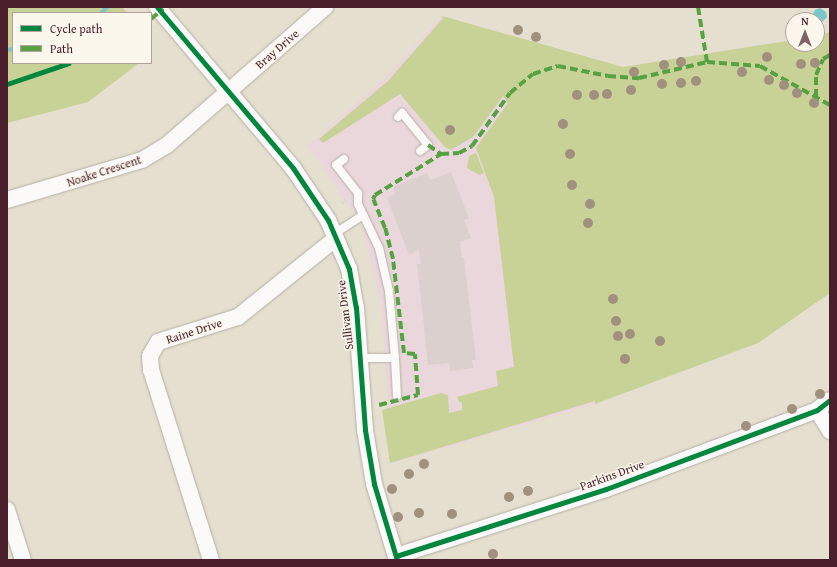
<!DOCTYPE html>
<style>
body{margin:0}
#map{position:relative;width:837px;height:567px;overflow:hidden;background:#e4dfce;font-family:"Gentium Book Plus",serif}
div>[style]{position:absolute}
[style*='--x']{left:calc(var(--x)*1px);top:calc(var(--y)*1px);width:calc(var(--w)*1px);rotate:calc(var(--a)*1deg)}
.built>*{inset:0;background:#ead7db}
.green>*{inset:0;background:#c8d196}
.water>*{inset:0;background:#7ac6c8}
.stream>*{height:4px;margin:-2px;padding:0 2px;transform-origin:2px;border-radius:2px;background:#7ac6c8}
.building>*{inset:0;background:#dcd0ce}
.path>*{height:2.5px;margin-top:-1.25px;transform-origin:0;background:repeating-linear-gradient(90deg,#d5d1ce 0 1px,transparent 0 4px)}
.roads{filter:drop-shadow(0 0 1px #b6afa5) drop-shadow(0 0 1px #b6afa5)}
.lane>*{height:8px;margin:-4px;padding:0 4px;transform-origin:4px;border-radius:4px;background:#fbfaf8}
.street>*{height:16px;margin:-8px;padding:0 8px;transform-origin:8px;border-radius:8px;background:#fbfaf8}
.quiet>*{height:4px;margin-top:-2px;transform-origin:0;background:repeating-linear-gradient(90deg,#56a243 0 8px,transparent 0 12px)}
.cycleway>*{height:5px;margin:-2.5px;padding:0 2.5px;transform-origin:2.5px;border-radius:2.5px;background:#00873e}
.trees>*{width:10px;height:10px;margin:-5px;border-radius:50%;background:#a0917f}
span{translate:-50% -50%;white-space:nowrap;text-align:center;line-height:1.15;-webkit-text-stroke:3px #fbf7ec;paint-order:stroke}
.street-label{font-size:12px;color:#4a1f2b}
.frame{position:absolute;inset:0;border:8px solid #4a1f2b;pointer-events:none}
.legend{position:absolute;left:12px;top:12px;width:140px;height:52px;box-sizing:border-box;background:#fbf7ec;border:1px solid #b4a19f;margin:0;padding:5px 7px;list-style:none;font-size:12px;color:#4a1f2b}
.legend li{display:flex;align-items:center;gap:8px;height:20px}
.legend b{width:20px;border:1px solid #b4a19f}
.north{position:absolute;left:785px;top:12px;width:40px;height:40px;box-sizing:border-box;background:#fbf7ec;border:1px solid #b4a19f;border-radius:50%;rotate:0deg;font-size:11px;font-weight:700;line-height:16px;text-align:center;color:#4a1f2b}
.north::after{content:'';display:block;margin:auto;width:14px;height:18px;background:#806264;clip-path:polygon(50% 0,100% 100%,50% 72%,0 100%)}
</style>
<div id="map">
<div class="built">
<div style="clip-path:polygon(442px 16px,549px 157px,585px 297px,595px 404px,393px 463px,381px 306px,362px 226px,308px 145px,384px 79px)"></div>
</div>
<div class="green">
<div style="clip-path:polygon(7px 7px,122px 7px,127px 13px,13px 13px,13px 63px,139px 63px,88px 102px,7px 123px)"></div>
<div style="clip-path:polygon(442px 16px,623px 67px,793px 40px,793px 44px,817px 44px,817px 35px,830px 32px,830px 293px,758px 343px,595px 404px,595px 401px,390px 463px,382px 410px,441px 393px,448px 395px,449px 413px,462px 410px,462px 402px,459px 402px,457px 397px,498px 386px,496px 371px,514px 367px,494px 197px,476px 148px,508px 103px,503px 96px,473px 137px,451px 150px,445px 147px,400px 94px,323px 143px,319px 139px,388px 81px,443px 18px)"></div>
<div style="clip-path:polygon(476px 153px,484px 173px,479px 175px,467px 168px,469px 156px)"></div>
</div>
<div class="water">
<div style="clip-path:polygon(820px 8px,826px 12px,827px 17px,820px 24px,817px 24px,817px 20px,813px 20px,812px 16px,815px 10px)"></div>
</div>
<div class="stream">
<div style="--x:101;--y:13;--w:9;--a:-41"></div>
<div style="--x:7;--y:50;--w:6;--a:-9"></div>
</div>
<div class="building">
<div style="clip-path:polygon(451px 172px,469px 218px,464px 220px,471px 238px,460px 242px,462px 258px,464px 258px,476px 360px,472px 360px,473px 368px,450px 371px,449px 363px,428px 365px,417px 264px,421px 264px,419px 250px,409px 255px,387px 198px,395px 194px,393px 187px,427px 173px,430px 180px)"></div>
</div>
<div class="path">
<div style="--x:342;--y:203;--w:6;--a:-45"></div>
</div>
<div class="roads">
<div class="lane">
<div style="--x:398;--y:117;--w:6;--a:-45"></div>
<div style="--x:402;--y:113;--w:41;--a:50.9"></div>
<div style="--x:428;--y:145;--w:10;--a:143"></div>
<div style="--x:344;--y:159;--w:10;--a:143"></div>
<div style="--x:336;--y:165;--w:36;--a:52"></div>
<div style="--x:358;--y:193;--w:11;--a:90"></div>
<div style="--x:358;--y:204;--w:49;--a:64.5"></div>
<div style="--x:379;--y:248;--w:44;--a:76.9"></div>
<div style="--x:389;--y:291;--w:67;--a:84.9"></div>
<div style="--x:334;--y:234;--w:35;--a:-33"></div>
<div style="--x:359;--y:358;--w:36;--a:0"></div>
<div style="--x:395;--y:358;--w:38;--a:87"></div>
</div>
<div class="street">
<div style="--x:157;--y:7;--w:211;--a:49.8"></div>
<div style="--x:293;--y:168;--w:63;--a:56.1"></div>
<div style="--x:328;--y:220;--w:53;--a:66.8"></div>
<div style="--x:349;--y:269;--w:39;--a:80"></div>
<div style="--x:356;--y:307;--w:123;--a:85.8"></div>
<div style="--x:365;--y:430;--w:55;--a:80.5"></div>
<div style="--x:374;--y:484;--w:79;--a:73.2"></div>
<div style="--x:7;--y:200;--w:141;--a:-16.5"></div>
<div style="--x:142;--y:160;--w:29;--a:-31"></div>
<div style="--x:167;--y:145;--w:210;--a:-41.1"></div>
<div style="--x:817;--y:410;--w:25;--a:58"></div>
<div style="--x:7;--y:510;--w:52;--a:72.3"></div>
<div style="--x:396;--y:556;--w:220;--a:-17.7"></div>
<div style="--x:606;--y:489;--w:225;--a:-20.5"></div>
<div style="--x:817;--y:410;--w:16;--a:-38"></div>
<div style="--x:211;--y:560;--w:199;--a:-107.5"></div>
<div style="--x:151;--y:370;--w:14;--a:-94"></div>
<div style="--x:150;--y:356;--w:16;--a:-60"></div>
<div style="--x:158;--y:342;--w:84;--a:-17.4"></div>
<div style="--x:238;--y:317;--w:124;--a:-38.8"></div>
</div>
</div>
<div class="quiet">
<div style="--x:698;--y:7;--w:56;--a:80.7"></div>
<div style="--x:151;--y:19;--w:16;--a:-40"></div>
<div style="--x:816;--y:97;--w:22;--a:-90"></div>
<div style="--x:816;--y:75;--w:17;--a:-66"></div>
<div style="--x:823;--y:59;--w:8;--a:-30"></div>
<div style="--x:428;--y:145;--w:16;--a:35"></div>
<div style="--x:379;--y:405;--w:40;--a:-14.4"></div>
<div style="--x:418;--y:395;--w:41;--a:-94.2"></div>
<div style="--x:415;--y:354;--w:11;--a:-175"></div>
<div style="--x:404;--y:353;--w:95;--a:-96.7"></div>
<div style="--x:393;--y:259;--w:32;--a:-104"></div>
<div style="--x:385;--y:228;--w:31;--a:-112"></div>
<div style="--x:373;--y:199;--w:4;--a:-63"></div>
<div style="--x:375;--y:195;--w:78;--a:-31.8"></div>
<div style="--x:441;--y:154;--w:18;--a:-3"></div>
<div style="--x:459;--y:153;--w:15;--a:-28"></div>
<div style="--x:472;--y:146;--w:65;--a:-54.4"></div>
<div style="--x:510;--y:93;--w:30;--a:-40"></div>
<div style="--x:533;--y:74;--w:26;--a:-18"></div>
<div style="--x:558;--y:66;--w:51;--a:11.3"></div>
<div style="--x:608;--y:76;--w:31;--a:4"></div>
<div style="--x:639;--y:78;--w:70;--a:-13.2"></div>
<div style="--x:707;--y:62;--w:53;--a:4.3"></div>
<div style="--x:760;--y:66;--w:80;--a:29.1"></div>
</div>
<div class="cycleway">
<div style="--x:157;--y:7;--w:211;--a:49.8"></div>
<div style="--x:293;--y:168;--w:63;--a:56.1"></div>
<div style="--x:328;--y:220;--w:53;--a:66.8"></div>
<div style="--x:349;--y:269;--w:39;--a:80"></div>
<div style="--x:356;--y:307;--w:123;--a:85.8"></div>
<div style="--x:365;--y:430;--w:55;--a:80.5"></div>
<div style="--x:374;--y:484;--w:79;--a:73.2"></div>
<div style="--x:7;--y:84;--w:65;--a:-18.7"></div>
<div style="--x:396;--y:556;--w:220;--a:-17.7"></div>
<div style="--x:606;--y:489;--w:225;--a:-20.5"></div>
<div style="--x:817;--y:410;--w:16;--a:-38"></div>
</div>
<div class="trees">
<div style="left:518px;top:30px"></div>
<div style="left:536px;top:37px"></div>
<div style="left:767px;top:57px"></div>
<div style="left:681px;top:62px"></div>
<div style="left:815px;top:63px"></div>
<div style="left:801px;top:64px"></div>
<div style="left:664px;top:65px"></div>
<div style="left:634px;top:72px"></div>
<div style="left:742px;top:72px"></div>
<div style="left:769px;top:80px"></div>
<div style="left:696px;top:81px"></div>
<div style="left:681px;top:83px"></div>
<div style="left:662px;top:84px"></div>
<div style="left:784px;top:85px"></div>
<div style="left:631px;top:90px"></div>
<div style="left:797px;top:93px"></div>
<div style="left:607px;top:94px"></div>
<div style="left:577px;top:95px"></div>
<div style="left:594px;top:95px"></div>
<div style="left:814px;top:103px"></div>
<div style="left:563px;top:124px"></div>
<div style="left:450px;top:130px"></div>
<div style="left:570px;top:154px"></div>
<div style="left:572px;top:185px"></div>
<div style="left:590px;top:204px"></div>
<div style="left:588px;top:223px"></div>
<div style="left:613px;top:299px"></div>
<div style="left:616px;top:321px"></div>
<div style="left:630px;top:334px"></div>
<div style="left:618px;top:336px"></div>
<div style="left:660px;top:341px"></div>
<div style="left:625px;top:359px"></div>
<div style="left:820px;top:394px"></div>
<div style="left:792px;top:409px"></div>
<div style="left:746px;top:426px"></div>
<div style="left:424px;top:464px"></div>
<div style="left:409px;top:474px"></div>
<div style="left:392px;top:489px"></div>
<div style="left:528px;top:491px"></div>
<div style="left:509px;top:497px"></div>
<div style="left:419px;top:513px"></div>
<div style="left:452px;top:514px"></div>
<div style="left:398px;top:517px"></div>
<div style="left:493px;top:554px"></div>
</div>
<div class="street-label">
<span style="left:277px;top:49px;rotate:-41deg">Bray Drive</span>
<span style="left:104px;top:171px;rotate:-18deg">Noake Crescent</span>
<span style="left:345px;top:315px;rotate:-97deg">Sullivan Drive</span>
<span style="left:194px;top:331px;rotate:-18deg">Raine Drive</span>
<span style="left:612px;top:475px;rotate:-20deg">Parkins Drive</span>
</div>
<div class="frame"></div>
<ul class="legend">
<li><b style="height:5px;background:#00873e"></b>Cycle path</li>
<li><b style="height:5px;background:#56a243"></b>Path</li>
</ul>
<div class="north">N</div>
</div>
